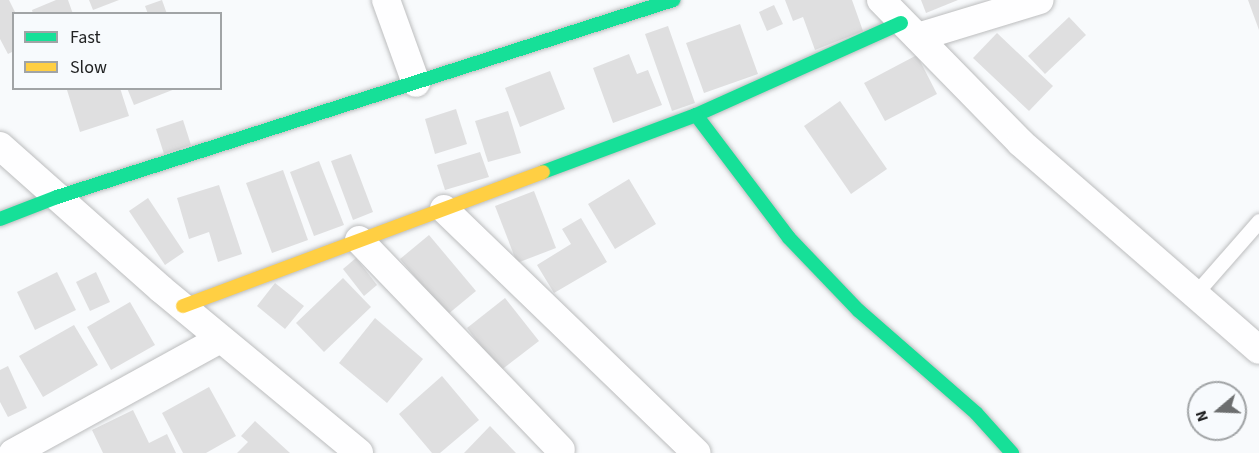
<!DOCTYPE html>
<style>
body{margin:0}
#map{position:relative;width:1259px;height:453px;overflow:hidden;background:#f8fafc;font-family:"Source Sans 3",sans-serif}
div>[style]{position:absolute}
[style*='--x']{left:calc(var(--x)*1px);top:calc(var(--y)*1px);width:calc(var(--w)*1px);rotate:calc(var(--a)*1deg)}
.building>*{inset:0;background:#dfdfe0}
.roads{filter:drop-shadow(0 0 2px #bcbdbe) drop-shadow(0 0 2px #bcbdbe)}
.lane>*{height:15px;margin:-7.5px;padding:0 7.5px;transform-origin:7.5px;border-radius:7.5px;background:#fefeff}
.street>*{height:28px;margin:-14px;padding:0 14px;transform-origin:14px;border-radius:14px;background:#fefeff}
.fast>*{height:14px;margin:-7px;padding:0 7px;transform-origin:7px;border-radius:7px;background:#16e098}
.slow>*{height:14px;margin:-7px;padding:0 7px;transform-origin:7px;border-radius:7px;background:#ffcf43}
span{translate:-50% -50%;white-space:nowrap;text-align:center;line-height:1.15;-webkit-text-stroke:4.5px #f7fafd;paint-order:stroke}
.legend{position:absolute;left:12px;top:12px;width:210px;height:78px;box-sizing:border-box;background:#f7fafd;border:2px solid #a1a4a6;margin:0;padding:8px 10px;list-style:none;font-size:18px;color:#212223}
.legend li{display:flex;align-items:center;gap:12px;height:30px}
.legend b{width:30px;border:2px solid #a1a4a6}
.north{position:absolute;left:1187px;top:381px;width:60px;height:60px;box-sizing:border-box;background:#f7fafd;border:2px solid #a1a4a6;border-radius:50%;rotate:251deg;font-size:16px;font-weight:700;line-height:24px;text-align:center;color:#212223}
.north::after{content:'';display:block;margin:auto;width:21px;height:27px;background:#6c6e6f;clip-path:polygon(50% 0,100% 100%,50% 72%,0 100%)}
</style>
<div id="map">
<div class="building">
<div style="clip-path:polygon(0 0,9px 0,16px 14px,14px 51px,8px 54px,0 39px)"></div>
<div style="clip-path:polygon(56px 0,68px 0,73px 14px,33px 14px,32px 10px)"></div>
<div style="clip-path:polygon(89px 0,119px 0,93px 10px)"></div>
<div style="clip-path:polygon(162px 0,167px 14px,148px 14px,145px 6px)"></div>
<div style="clip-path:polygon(785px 0,852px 0,863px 31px,815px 50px,803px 17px,793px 21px)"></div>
<div style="clip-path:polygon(921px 0,958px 0,926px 13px)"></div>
<div style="clip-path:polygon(1248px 0,1259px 0,1259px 30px)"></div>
<div style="clip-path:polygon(774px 5px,783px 24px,767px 31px,759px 12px)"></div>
<div style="clip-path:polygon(1069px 17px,1086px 35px,1045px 74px,1028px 56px)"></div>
<div style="clip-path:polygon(740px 24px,758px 74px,704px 93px,686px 43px)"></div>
<div style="clip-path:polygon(668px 26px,695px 103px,672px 111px,645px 34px)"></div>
<div style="clip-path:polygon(997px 33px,1053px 86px,1029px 111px,973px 58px)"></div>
<div style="clip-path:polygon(629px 54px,637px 74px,648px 70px,662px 105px,613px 123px,593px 68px)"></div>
<div style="clip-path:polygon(917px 55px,937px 94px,885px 121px,864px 83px)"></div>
<div style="clip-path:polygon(550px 71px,565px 109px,520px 127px,505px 88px)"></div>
<div style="clip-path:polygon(120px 88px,129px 116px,80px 132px,67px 90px)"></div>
<div style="clip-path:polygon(127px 88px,175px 88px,175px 89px,134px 105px)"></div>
<div style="clip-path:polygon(840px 101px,887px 169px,851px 194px,804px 126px)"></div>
<div style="clip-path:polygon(456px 109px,467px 144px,435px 154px,425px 119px)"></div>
<div style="clip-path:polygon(508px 111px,521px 153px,488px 162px,475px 121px)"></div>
<div style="clip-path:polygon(183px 120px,191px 145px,164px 154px,156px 129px)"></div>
<div style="clip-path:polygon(480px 152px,489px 177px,445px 190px,437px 165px)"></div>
<div style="clip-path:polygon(351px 154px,373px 212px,353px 220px,331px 161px)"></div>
<div style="clip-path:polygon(319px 161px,344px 225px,314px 236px,290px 172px)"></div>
<div style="clip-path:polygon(283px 170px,308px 240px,272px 253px,246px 183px)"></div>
<div style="clip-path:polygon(629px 179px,656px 224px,615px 249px,588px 204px)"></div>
<div style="clip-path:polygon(219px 185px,242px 254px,218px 262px,209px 232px,189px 239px,177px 198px)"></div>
<div style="clip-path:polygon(534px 191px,556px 248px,517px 263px,495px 206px)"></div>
<div style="clip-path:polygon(148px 198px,184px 252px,165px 265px,129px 211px)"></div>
<div style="clip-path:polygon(581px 218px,607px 262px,554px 293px,537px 265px,571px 244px,562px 229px)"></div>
<div style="clip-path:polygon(429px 235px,476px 291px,447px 315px,400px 259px)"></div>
<div style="clip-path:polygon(356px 258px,377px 285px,364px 296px,343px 269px)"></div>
<div style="clip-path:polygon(57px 272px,76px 310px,35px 330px,17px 292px)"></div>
<div style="clip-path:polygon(96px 272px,110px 302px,90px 311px,76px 282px)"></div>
<div style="clip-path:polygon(343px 278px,371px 307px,324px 352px,296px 323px)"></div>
<div style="clip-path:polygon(275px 283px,304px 306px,285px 329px,257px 306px)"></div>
<div style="clip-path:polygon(505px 298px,539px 341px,500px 371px,467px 328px)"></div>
<div style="clip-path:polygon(130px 302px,155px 345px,111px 370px,87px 327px)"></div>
<div style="clip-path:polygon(375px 318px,423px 359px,387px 403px,339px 363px)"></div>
<div style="clip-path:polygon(74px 325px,98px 365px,43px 397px,19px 356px)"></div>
<div style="clip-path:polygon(8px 366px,27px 408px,8px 417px,0 402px,0 370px)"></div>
<div style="clip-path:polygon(442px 376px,479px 420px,440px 453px,432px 453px,399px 414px)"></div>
<div style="clip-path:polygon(209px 387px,236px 436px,206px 453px,183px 453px,162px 413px)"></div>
<div style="clip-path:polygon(133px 410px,149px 443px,167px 434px,176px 453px,103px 453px,92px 430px)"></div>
<div style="clip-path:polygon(255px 421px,290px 453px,237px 453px,248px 442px,241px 436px)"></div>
<div style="clip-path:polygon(490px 426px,516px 453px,464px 453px)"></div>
</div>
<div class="roads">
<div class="lane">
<div style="--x:1195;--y:294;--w:97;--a:-48.8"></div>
</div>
<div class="street">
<div style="--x:386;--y:0;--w:88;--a:70.1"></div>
<div style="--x:881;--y:0;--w:200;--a:45.6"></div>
<div style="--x:1021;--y:143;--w:315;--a:41"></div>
<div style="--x:918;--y:37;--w:127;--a:-16.9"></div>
<div style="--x:0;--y:146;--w:215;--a:41.6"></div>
<div style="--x:161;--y:289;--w:257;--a:39.6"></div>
<div style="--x:444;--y:209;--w:351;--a:44"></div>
<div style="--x:359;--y:240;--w:291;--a:46.1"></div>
<div style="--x:13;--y:453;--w:236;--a:-28.8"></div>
</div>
<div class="fast">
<div style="--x:901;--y:23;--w:225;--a:155.8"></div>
<div style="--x:696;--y:115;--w:154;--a:52.9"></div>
<div style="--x:789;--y:238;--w:100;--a:46.2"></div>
<div style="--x:858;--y:310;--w:157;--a:41.1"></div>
<div style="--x:976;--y:413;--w:54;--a:48"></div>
<div style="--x:543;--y:172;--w:163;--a:-20.4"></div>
<div style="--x:0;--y:219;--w:61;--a:-21.1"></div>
<div style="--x:57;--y:197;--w:647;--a:-17.73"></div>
</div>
<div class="slow">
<div style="--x:183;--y:306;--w:384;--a:-20.4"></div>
</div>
</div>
<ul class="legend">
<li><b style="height:8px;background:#16e098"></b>Fast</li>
<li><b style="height:8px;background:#ffcf43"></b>Slow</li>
</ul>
<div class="north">N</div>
</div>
